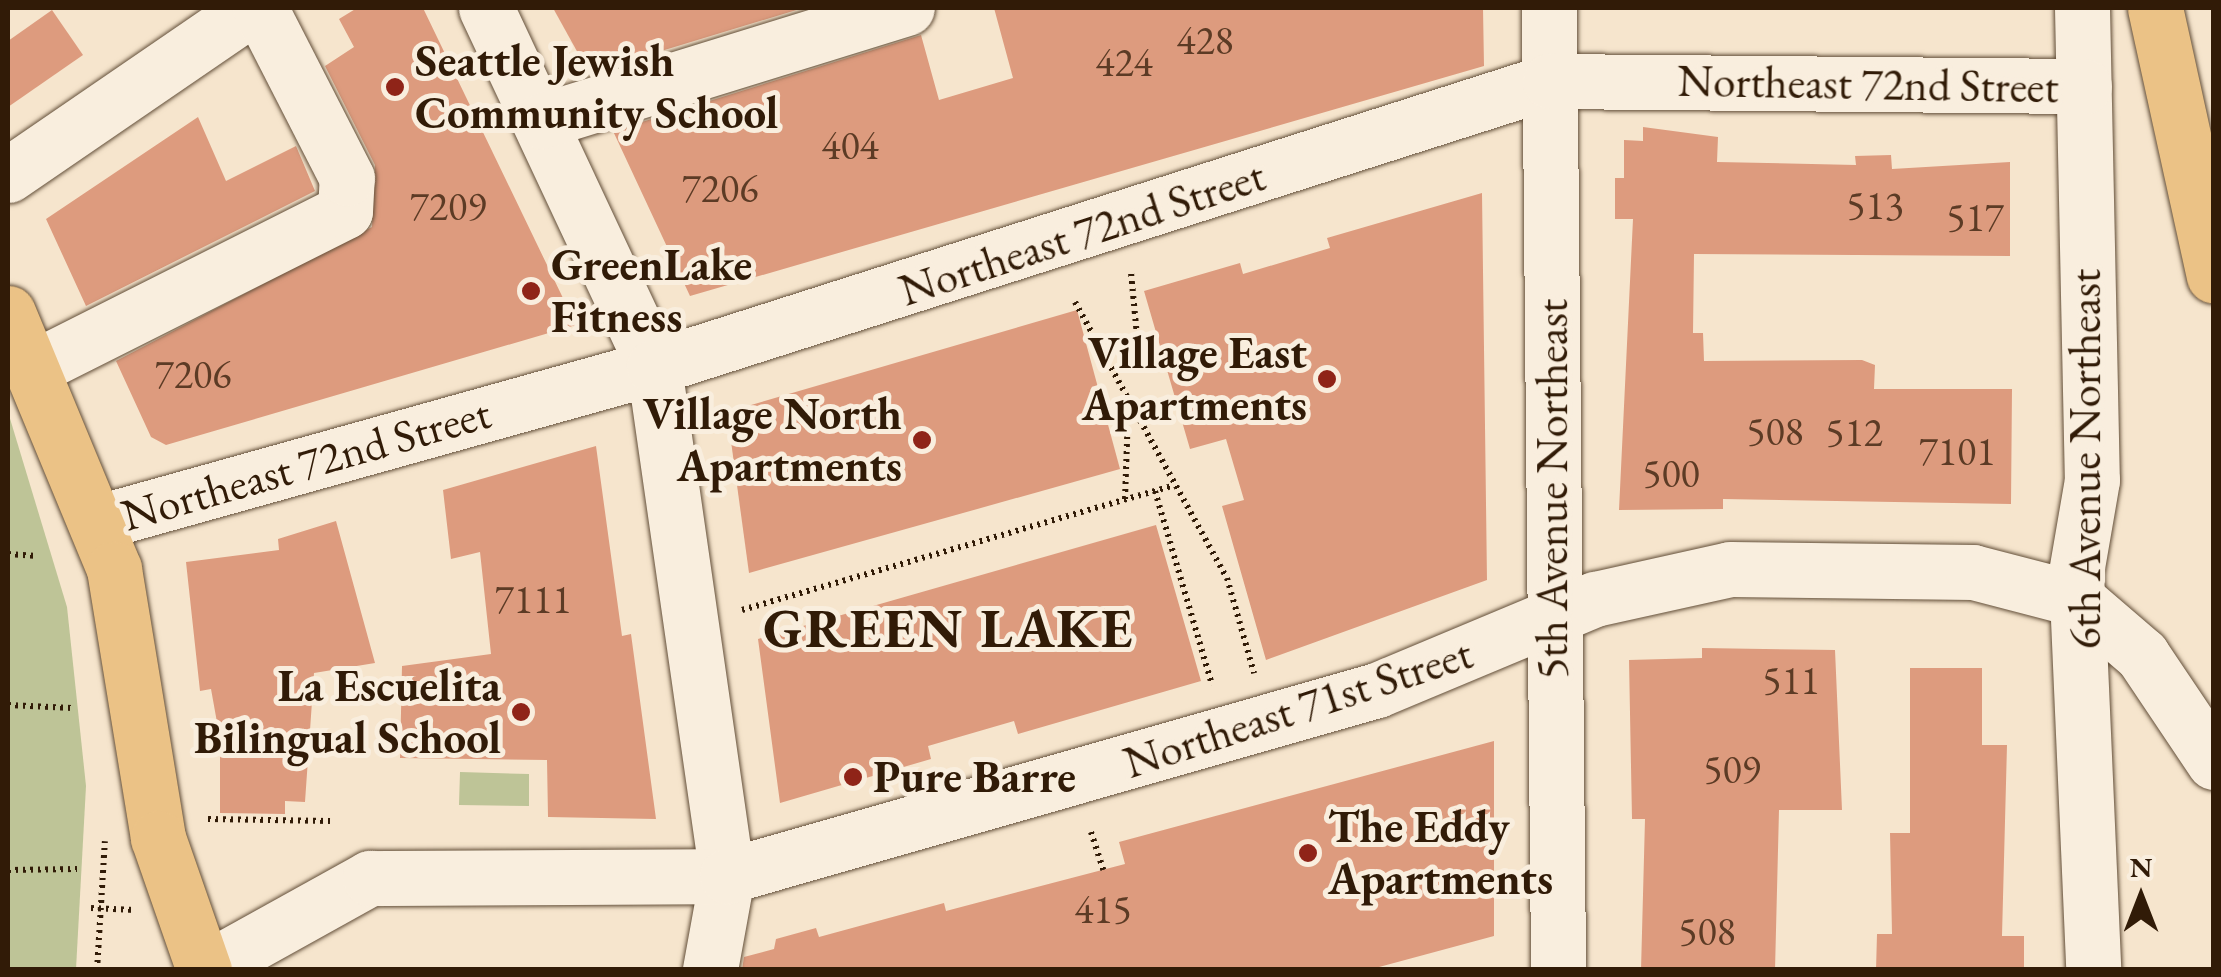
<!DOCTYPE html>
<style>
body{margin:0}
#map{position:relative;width:2221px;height:977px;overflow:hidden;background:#f6e5cd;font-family:"EB Garamond",serif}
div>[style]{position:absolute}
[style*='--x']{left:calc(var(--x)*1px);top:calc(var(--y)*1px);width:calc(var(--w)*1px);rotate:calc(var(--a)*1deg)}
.green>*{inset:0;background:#bec497}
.building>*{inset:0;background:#dd9b7e}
.path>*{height:6px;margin-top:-3px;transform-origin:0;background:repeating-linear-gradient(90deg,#311b07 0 2.5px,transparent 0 7.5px)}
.roads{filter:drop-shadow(0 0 2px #624e38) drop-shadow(0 0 2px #624e38)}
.minor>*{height:55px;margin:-27.5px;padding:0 27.5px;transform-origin:27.5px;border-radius:27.5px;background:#f9eede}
.major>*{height:55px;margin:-27.5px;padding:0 27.5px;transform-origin:27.5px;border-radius:27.5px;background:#ebc286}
.highway>*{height:55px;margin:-27.5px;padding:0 27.5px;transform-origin:27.5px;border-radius:27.5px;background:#ebc286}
.dots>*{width:28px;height:28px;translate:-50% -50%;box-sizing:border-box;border:5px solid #f9eede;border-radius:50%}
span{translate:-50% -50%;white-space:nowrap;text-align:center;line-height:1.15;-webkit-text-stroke:10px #f9eede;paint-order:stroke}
.number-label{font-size:40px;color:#5c3b25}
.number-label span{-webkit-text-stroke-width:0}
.poi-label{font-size:45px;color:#311b07;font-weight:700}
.left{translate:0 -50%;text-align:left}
.right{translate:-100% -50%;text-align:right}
.street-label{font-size:45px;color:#311b07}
.district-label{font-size:55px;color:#311b07;font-weight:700;letter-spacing:2.5px}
.frame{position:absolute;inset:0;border:10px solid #311b07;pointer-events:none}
.north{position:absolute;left:2091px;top:847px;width:100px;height:100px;-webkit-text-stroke:8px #f9eede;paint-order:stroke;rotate:0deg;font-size:28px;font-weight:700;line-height:40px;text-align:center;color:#311b07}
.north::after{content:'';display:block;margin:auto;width:35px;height:45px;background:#311b07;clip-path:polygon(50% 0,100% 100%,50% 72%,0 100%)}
</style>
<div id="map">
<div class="green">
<div style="clip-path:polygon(8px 412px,67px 607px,86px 786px,76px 969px,8px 969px)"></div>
<div style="clip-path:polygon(460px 772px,529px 774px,529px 806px,459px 805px)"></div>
</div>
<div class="building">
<div style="clip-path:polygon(357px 8px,423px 8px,576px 325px,166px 445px,151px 437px,116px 361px,372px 227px,375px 165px,325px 66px,354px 47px,339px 19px)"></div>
<div style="clip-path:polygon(553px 8px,803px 8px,589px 73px)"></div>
<div style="clip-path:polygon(994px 8px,1483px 8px,1484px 66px,690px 296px,613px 131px,921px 35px,939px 100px,1013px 78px)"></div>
<div style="clip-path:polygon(52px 10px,83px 55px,8px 107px,8px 41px)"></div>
<div style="clip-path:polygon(198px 117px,226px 181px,296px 146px,315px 191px,86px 306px,46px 219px)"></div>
<div style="clip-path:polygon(1643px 127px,1718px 137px,1717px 162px,1856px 165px,1855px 156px,1891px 155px,1892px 169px,2010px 162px,2010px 256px,1694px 254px,1693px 333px,1703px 333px,1704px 361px,1862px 360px,1875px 365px,1874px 389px,2012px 389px,2011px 504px,1723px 499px,1723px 509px,1619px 510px,1633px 219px,1615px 219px,1615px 178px,1624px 178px,1624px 140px,1643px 141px)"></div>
<div style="clip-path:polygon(1482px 193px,1487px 580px,1266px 660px,1222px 506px,1244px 500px,1226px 439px,1190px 449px,1144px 291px,1240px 263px,1243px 274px,1330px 248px,1327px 238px)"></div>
<div style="clip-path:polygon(1077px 310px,1120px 469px,749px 573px,727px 412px)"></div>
<div style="clip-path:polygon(596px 446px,622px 636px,631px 634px,656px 819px,548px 817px,547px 760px,400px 758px,402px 666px,491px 654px,480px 552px,451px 559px,443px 490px)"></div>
<div style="clip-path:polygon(336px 521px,375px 663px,314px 673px,305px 802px,285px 801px,285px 814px,220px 813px,220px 739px,211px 689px,200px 691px,186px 562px,279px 550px,278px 539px)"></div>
<div style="clip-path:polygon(1156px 525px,1201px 681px,1018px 734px,1014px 721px,928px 746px,931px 759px,780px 803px,758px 639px)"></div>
<div style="clip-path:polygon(1702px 648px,1835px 650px,1842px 810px,1779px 810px,1775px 970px,1641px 970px,1645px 819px,1632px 819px,1629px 660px,1702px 658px)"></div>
<div style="clip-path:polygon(1910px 668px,1982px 668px,1982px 745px,2007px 745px,2002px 936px,2024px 936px,2024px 970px,1876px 970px,1877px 934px,1892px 934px,1890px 833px,1910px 833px)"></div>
<div style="clip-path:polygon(1494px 741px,1494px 936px,1368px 970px,742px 970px,744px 957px,774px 949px,776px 939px,816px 928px,819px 937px,944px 903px,946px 911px,1125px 864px,1119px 842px)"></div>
</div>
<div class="path">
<div style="--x:1075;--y:302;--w:315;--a:61.2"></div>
<div style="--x:1227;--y:578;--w:99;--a:74.1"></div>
<div style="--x:1095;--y:348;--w:44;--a:-15.9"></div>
<div style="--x:1137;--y:336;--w:63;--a:-95.4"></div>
<div style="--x:1155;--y:491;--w:202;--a:73.6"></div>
<div style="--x:1125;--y:499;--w:86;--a:-88"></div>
<div style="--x:8;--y:554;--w:26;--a:4"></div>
<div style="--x:742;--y:610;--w:448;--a:-16.1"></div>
<div style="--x:8;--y:705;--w:64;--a:2.7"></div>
<div style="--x:208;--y:819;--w:122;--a:0.9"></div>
<div style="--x:1091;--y:832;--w:40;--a:72"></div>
<div style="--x:8;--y:870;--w:69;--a:-0.8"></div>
<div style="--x:91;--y:908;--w:44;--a:2.6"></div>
<div style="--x:97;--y:970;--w:129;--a:-86.5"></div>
</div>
<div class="roads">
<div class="minor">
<div style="--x:486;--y:8;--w:396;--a:64.9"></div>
<div style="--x:654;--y:367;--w:514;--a:81.84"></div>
<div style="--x:727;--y:876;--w:96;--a:100.3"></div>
<div style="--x:1549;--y:8;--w:962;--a:89.46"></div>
<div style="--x:2082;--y:8;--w:472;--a:88.8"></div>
<div style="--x:2092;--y:480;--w:94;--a:99.8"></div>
<div style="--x:2076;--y:573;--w:397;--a:87.5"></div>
<div style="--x:541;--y:121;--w:383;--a:-17.2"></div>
<div style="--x:8;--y:175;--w:296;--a:-34.4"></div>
<div style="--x:35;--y:367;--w:347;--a:-26.7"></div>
<div style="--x:345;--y:211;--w:33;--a:-87"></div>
<div style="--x:347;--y:178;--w:191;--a:-117.1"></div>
<div style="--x:99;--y:522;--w:576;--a:-15.6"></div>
<div style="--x:654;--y:367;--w:941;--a:-17.7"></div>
<div style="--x:1550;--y:81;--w:534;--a:0.54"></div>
<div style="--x:204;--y:970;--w:190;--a:-29"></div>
<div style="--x:370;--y:878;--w:357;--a:-0.3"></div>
<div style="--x:727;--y:876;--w:676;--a:-15.97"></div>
<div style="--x:1377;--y:690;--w:236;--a:-22.7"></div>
<div style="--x:1595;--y:599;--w:138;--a:-12.5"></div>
<div style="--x:1730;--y:569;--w:243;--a:0.7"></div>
<div style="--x:1973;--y:572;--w:107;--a:14.6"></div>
<div style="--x:2077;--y:599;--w:86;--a:40.7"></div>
<div style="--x:2142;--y:655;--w:129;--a:56.1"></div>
</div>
<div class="major">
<div style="--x:8;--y:313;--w:277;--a:67.5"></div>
<div style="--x:114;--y:569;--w:273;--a:80.7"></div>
<div style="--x:158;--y:838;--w:140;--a:70.8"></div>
</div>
<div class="highway">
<div style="--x:2155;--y:8;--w:274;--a:77.6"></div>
</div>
</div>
<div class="dots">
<div style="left:395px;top:87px;background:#8f2418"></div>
<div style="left:531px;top:291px;background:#8f2418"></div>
<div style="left:1327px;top:379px;background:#8f2418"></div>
<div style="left:922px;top:440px;background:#8f2418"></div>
<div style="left:521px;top:712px;background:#8f2418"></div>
<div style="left:853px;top:777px;background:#8f2418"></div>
<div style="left:1308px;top:853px;background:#8f2418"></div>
</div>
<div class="number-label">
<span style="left:1205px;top:40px">428</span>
<span style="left:1124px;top:62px">424</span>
<span style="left:850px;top:145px">404</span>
<span style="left:720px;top:188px">7206</span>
<span style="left:1875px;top:205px">513</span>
<span style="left:448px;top:206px">7209</span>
<span style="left:1975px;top:217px">517</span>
<span style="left:193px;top:374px">7206</span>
<span style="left:1775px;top:431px">508</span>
<span style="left:1854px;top:432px">512</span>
<span style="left:1957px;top:451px">7101</span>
<span style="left:1671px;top:473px">500</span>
<span style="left:533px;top:599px">7111</span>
<span style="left:1791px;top:680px">511</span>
<span style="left:1732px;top:769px">509</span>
<span style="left:1103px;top:909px">415</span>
<span style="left:1707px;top:931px">508</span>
</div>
<div class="poi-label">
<span class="left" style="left:415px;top:87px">Seattle Jewish<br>Community School</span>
<span class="left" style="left:551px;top:291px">GreenLake<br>Fitness</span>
<span class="right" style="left:1307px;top:379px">Village East<br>Apartments</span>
<span class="right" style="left:902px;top:440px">Village North<br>Apartments</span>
<span class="right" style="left:501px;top:712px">La Escuelita<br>Bilingual School</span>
<span class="left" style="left:873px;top:777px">Pure Barre</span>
<span class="left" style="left:1328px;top:853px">The Eddy<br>Apartments</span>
</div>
<div class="street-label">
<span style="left:1868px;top:84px;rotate:1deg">Northeast 72nd Street</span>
<span style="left:1082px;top:233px;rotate:-18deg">Northeast 72nd Street</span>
<span style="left:2085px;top:459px;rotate:-90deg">6th Avenue Northeast</span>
<span style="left:306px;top:464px;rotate:-16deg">Northeast 72nd Street</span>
<span style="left:1552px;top:489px;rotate:-90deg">5th Avenue Northeast</span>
<span style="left:1298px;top:708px;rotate:-18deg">Northeast 71st Street</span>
</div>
<div class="district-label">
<span style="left:949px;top:628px">GREEN LAKE</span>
</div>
<div class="frame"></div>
<div class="north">N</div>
</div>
